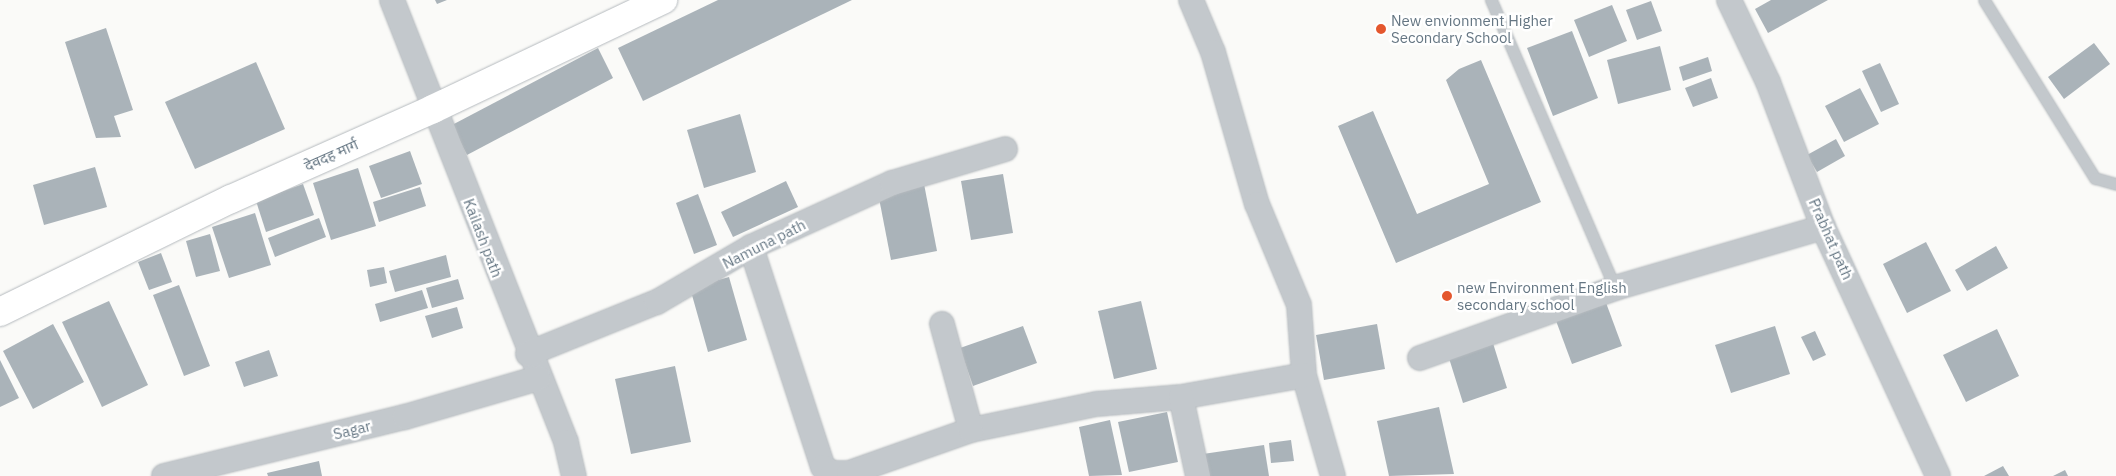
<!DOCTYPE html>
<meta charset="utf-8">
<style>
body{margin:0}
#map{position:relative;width:2116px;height:476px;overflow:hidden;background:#fafaf8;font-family:"IBM Plex Sans","Noto Sans Devanagari",sans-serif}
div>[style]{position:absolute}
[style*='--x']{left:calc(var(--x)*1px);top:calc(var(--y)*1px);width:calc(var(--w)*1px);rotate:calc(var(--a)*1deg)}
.building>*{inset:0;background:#aab3b9}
.roads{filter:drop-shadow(0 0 1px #b5babe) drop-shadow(0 0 1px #b5babe)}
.lane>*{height:11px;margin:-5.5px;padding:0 5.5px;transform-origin:5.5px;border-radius:5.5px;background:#c3c8cc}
.street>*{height:24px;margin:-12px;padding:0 12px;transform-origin:12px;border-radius:12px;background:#c3c8cc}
.primary>*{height:28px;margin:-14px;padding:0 14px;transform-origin:14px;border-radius:14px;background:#fff}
.dots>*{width:14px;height:14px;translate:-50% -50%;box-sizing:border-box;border:2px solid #fff;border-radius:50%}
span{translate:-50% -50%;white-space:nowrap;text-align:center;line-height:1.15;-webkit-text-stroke:5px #fff;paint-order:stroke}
.poi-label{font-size:15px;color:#657683}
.left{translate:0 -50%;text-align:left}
.street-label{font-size:15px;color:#657683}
</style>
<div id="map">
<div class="building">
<div style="clip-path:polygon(435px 0,447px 0,437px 4px)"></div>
<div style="clip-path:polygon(718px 0,852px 0,643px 101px,618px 48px)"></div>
<div style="clip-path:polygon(1771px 0,1828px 0,1768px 33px,1755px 9px)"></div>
<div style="clip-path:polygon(1651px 1px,1662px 31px,1637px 40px,1626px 10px)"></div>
<div style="clip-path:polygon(1612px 5px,1627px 41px,1589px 57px,1574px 20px)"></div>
<div style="clip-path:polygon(106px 28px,133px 110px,114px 116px,121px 137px,96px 138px,65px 42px)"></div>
<div style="clip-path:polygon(1572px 31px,1598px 98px,1553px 116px,1527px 48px)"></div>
<div style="clip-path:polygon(2094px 43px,2110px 64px,2064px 99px,2048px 77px)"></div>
<div style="clip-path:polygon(1660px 46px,1671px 90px,1618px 104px,1607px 60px)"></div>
<div style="clip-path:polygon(598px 48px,613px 78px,467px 155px,452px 125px)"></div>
<div style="clip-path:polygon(1708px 57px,1712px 71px,1683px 81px,1679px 67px)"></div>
<div style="clip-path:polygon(1481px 60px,1541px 202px,1396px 263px,1338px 126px,1373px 111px,1417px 214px,1489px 184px,1446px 80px,1459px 69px)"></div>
<div style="clip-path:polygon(256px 62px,285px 129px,195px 169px,165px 102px)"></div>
<div style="clip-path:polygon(1880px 63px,1899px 104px,1881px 112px,1862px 71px)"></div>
<div style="clip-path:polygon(1711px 78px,1718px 98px,1693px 107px,1685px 88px)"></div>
<div style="clip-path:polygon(1860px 88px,1879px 124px,1844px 142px,1825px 106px)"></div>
<div style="clip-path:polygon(740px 114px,756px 172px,704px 188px,687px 130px)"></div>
<div style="clip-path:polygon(1836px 139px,1845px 156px,1817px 172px,1807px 155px)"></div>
<div style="clip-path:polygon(410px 151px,422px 184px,381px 198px,369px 166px)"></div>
<div style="clip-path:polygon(95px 167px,107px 207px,44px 225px,33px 185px)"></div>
<div style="clip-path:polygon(358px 168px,376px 226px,331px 240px,313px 183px)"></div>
<div style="clip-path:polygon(1003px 174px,1013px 233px,971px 240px,961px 181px)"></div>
<div style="clip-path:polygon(786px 181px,798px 207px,733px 237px,721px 212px)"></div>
<div style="clip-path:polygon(303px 184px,314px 215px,266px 232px,256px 201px)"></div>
<div style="clip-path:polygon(924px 184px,937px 251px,891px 260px,878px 193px)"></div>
<div style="clip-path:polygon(420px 187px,426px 206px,379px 222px,373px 202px)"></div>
<div style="clip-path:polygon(698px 194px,717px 245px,694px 254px,676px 203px)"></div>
<div style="clip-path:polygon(255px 213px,271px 265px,229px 278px,212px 227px)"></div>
<div style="clip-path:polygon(319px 218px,326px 237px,275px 257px,268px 238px)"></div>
<div style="clip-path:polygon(210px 234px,220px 271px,196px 277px,186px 241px)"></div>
<div style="clip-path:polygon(1926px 242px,1951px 291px,1907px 313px,1883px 264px)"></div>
<div style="clip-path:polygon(1996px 246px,2008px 268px,1967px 291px,1955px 270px)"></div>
<div style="clip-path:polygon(161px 253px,172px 282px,149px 290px,138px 262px)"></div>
<div style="clip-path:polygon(446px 255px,451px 277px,395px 292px,389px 271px)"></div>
<div style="clip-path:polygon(384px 267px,387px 283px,370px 287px,367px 270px)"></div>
<div style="clip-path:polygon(729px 277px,747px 340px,708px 352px,690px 288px)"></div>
<div style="clip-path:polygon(458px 279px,464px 299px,432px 308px,426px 288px)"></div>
<div style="clip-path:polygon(179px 285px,210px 366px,184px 376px,153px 295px)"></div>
<div style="clip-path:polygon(422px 290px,428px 308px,380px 322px,375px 304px)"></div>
<div style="clip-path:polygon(1605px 300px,1622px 346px,1572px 364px,1555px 318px)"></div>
<div style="clip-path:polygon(109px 301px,148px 385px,102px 407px,62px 322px)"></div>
<div style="clip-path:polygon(1141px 301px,1157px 369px,1114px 379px,1098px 311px)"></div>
<div style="clip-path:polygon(457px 307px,463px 328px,432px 338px,425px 316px)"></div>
<div style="clip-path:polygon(53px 324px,84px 382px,33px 409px,3px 351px)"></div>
<div style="clip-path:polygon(1377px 324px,1385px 369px,1324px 380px,1316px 335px)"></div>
<div style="clip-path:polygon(1023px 326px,1037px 363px,973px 386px,960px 348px)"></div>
<div style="clip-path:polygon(1775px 326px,1790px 374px,1731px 393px,1715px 345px)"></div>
<div style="clip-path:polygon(1997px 329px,2019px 376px,1966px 402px,1943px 355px)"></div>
<div style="clip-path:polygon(1815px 331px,1826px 355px,1813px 361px,1801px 337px)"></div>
<div style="clip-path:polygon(1492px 340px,1507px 388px,1463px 403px,1448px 355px)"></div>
<div style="clip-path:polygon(269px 350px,278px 376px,244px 387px,235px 362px)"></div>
<div style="clip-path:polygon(0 360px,19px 398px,0 407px)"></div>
<div style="clip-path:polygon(675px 366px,691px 442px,631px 454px,615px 379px)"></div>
<div style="clip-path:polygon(1439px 407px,1454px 474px,1389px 476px,1377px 421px)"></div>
<div style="clip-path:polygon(1167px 412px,1178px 462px,1129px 472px,1118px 422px)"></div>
<div style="clip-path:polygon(1110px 420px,1122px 475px,1089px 476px,1079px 427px)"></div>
<div style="clip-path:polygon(1291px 440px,1294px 461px,1271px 463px,1269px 443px)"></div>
<div style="clip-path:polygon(1264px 445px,1269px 476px,1206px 476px,1203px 454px)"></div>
<div style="clip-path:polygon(319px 461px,322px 476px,268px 476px,267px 473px)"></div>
<div style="clip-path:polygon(2003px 466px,2009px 476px,1984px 476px)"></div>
<div style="clip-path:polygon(2065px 470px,2068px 476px,2053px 476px)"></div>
</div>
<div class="roads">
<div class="lane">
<div style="--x:1491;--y:0;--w:314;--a:66.7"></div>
<div style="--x:1984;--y:0;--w:210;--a:58.1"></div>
<div style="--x:2095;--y:178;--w:22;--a:16"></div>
</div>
<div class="street">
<div style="--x:392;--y:0;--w:475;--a:68.5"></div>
<div style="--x:566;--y:442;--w:35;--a:77"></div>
<div style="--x:1191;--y:0;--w:56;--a:67.1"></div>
<div style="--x:1213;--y:52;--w:158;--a:73.9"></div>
<div style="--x:1257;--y:204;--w:109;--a:67.4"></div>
<div style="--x:1299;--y:305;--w:70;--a:85.9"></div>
<div style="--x:1304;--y:375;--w:105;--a:74"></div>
<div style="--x:1729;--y:0;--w:91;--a:64.6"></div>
<div style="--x:1768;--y:82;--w:155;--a:69.2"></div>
<div style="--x:1823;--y:227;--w:274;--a:65.2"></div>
<div style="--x:751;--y:247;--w:231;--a:71.9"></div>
<div style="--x:823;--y:467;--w:12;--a:31"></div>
<div style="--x:833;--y:473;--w:16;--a:0"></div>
<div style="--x:849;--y:473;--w:129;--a:-19.4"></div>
<div style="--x:971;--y:430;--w:129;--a:-11.7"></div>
<div style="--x:1097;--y:404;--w:84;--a:-4.8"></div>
<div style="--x:1181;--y:397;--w:125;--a:-10.1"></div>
<div style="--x:942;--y:324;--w:110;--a:74.7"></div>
<div style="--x:528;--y:354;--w:139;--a:-22"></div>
<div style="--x:657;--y:302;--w:109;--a:-30.3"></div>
<div style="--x:751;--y:247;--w:155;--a:-24.4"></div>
<div style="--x:892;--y:183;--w:118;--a:-16.7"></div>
<div style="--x:1420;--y:358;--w:207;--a:-19.7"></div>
<div style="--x:1615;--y:288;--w:217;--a:-16.3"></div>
<div style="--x:1181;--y:397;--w:81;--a:77.9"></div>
<div style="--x:164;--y:476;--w:248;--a:-13.8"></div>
<div style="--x:405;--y:417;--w:139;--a:-16.3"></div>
</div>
<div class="primary">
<div style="--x:0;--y:312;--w:257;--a:-26.1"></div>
<div style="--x:231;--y:199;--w:221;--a:-24"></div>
<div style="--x:433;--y:109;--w:255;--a:-25.4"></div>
</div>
</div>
<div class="dots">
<div style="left:1381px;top:29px;background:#e4572e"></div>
<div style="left:1447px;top:296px;background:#e4572e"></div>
</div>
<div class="poi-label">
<span class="left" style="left:1391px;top:29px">New envionment Higher<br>Secondary School</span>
<span class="left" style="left:1457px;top:296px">new Environment English<br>secondary school</span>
</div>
<div class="street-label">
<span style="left:331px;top:155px;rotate:-24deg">देवदह मार्ग</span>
<span style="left:483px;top:238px;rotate:69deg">Kailash path</span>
<span style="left:1831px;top:239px;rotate:66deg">Prabhat path</span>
<span style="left:764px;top:244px;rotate:-27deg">Namuna path</span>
<span style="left:352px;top:430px;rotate:-14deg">Sagar</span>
</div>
</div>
